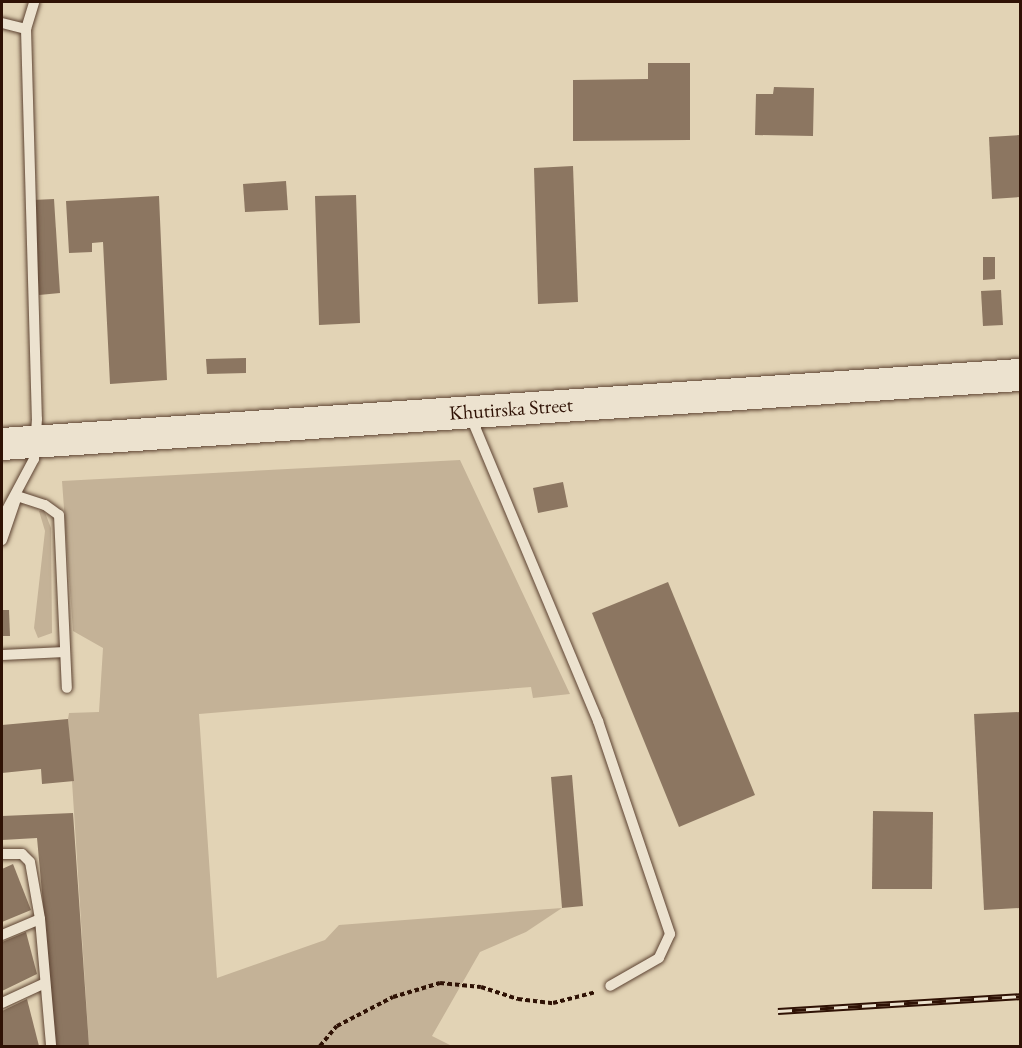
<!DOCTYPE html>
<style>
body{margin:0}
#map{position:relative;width:1022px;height:1048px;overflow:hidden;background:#e2d3b5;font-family:"EB Garamond",serif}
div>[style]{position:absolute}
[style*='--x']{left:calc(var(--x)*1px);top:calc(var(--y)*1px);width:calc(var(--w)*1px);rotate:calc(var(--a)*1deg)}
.green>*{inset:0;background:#c4b297}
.building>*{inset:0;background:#8c7661}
.path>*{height:4px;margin-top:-2px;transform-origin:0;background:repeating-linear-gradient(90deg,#2f1205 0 4.5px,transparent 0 7.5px)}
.roads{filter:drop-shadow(0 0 2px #5c4231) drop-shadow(0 0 2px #5c4231)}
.service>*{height:10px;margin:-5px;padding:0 5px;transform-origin:5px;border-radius:5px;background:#ece2cf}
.secondary>*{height:32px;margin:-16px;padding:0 16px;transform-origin:16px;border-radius:16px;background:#ece2cf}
.rail>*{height:7px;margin-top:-3.5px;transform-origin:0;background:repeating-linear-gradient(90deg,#ece2cf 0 14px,#2f1205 0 28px);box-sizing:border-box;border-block:2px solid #2f1205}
span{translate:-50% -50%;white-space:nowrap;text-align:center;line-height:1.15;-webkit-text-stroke:4.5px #ece2cf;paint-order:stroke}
.street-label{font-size:20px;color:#2f1205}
.frame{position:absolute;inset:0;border:3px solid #2f1205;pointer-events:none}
</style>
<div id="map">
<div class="green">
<div style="clip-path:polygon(460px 460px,570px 694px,533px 698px,531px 687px,199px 714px,217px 978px,325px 940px,339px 925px,562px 908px,526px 932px,480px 952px,432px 1036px,452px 1046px,89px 1046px,68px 719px,69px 713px,99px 712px,103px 648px,73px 631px,62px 481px)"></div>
<div style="clip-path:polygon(44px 510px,51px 528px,52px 633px,38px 638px,34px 628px,45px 531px,39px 511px)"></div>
</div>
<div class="building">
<div style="clip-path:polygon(648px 63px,690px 63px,690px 140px,573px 141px,573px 80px,648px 79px)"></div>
<div style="clip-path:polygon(774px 87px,814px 88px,813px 136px,755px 135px,756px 94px,773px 94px)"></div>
<div style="clip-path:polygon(1020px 135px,1020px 197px,992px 199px,989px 137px)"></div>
<div style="clip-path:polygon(573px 166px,578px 302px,538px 304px,534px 168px)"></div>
<div style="clip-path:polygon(286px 181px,288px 210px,245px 212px,243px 184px)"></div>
<div style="clip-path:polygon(356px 195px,360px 323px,319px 325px,315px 196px)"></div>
<div style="clip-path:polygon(159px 196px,167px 380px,110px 384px,103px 242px,92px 243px,92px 252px,69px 253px,66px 201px)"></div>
<div style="clip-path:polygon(54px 199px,60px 293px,39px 295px,33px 200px)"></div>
<div style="clip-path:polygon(983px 257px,995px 257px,995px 279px,983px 280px)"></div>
<div style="clip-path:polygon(1001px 290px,1003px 325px,983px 326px,981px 291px)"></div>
<div style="clip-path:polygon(246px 358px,246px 373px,207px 374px,206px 359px)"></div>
<div style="clip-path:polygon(563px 482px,568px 507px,538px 513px,533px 488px)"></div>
<div style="clip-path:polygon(668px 582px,755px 795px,679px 827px,592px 613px)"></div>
<div style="clip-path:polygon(2px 610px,9px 610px,10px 636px,2px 636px)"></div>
<div style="clip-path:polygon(1020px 712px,1020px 908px,984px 910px,974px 714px)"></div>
<div style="clip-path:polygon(68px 719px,74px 781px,42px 784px,41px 769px,2px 773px,2px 725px)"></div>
<div style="clip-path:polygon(572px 775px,583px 906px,562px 908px,551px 777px)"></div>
<div style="clip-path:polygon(873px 811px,933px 812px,932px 889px,872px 889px)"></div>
<div style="clip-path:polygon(73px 813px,89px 1046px,56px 1046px,37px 838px,2px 840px,2px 816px)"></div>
<div style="clip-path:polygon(13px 864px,31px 910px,2px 922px,2px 869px)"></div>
<div style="clip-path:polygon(26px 932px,37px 974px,2px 991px,2px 942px)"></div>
<div style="clip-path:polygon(27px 999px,39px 1046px,2px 1046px,2px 1011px)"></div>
</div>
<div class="path">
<div style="--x:320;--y:1046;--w:26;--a:-50"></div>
<div style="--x:337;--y:1026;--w:63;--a:-27.4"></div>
<div style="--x:393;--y:997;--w:49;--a:-16.6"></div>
<div style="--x:440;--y:983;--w:41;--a:5.6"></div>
<div style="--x:481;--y:987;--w:39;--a:18"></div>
<div style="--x:518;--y:999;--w:35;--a:7"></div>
<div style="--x:553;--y:1003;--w:44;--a:-14.3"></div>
</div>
<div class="roads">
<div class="service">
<div style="--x:2;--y:23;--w:25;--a:14"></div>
<div style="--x:26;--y:29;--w:390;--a:88.4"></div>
<div style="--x:37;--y:419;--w:40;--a:94.3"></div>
<div style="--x:34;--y:459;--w:68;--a:118.1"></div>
<div style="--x:26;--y:29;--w:28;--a:-73"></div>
<div style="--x:470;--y:415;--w:332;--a:67.3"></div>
<div style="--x:598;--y:721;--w:225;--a:71.3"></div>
<div style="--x:670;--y:934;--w:26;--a:115"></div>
<div style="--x:659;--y:958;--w:56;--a:150.3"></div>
<div style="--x:2;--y:540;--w:46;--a:-71.2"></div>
<div style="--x:17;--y:496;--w:29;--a:18"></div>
<div style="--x:45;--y:505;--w:17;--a:36"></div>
<div style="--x:59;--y:515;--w:173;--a:87.4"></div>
<div style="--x:2;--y:655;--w:63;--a:-2.7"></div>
<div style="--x:2;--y:854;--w:20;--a:0"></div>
<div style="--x:22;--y:854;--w:11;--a:45"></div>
<div style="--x:30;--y:862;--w:58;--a:80"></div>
<div style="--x:40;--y:919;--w:127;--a:85"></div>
<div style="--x:2;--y:935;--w:41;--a:-22.8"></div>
<div style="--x:2;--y:1003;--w:47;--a:-24.9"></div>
</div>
<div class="secondary">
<div style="--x:2;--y:444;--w:1020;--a:-3.88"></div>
</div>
</div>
<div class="rail">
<div style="--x:778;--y:1011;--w:242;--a:-3.5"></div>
</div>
<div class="street-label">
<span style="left:511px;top:409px;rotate:-4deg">Khutirska Street</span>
</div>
<div class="frame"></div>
</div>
